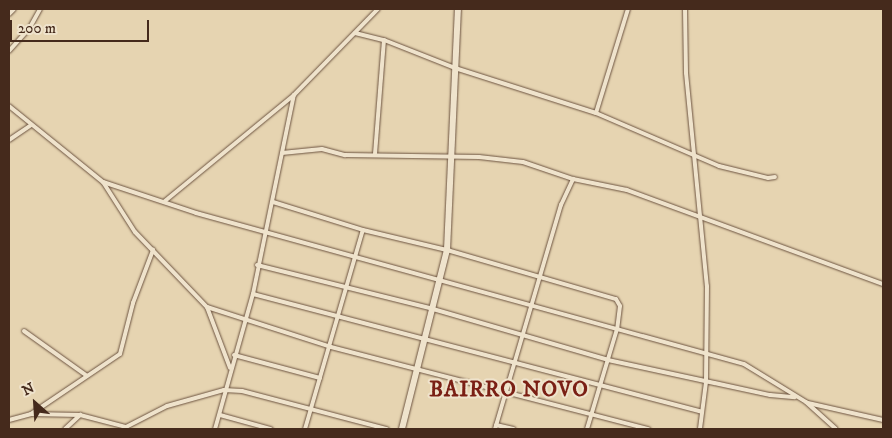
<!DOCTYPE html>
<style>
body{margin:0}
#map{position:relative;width:892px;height:438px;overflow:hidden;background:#e6d4b1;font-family:"IM FELL DW Pica",serif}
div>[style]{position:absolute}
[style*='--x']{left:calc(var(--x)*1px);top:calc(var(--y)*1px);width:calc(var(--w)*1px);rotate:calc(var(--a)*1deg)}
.roads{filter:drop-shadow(0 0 1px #6d5441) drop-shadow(0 0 1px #6d5441)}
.street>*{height:4px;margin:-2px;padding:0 2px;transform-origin:2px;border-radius:2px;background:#efe3cc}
.secondary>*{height:5.5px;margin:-2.75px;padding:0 2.75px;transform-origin:2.75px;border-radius:2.75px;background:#efe3cc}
span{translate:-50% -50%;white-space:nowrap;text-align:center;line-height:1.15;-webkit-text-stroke:4px #efe3cc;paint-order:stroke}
.district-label{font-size:22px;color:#7a1f14;font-weight:700;letter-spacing:1px}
.frame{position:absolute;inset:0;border:10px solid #452a1c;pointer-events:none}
.north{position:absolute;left:10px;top:378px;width:50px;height:50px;-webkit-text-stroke:4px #efe3cc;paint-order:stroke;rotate:334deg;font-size:14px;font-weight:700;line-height:20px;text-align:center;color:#452a1c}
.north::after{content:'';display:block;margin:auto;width:18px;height:22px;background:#452a1c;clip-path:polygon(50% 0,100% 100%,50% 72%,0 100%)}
.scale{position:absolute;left:10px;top:20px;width:139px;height:22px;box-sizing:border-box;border:2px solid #452a1c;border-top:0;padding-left:6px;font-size:15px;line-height:18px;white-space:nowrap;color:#452a1c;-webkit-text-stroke:4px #efe3cc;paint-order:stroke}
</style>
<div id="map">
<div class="roads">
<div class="street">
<div style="--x:685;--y:9;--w:64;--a:89.1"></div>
<div style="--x:686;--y:73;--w:214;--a:84.4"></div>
<div style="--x:707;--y:286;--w:96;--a:90.6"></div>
<div style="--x:706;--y:382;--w:47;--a:97.3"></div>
<div style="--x:9;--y:14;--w:7;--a:-45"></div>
<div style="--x:355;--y:33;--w:30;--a:14"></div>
<div style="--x:384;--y:40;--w:76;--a:21.5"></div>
<div style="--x:455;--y:68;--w:148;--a:17.7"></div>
<div style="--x:596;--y:113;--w:134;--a:23.3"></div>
<div style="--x:719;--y:166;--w:50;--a:13.8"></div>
<div style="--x:768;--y:178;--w:7;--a:-8"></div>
<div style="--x:9;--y:51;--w:30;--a:-48"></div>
<div style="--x:29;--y:29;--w:23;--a:-61"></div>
<div style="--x:9;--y:106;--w:121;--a:39"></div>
<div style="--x:103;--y:182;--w:98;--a:18.4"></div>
<div style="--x:196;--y:213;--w:568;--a:15.41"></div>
<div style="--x:744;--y:364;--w:73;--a:31.5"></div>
<div style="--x:806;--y:402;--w:40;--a:42"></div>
<div style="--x:596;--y:113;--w:109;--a:-72.9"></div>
<div style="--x:9;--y:140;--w:27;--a:-34"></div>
<div style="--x:282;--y:153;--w:40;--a:-5.7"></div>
<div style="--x:322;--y:149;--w:24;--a:15"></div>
<div style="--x:345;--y:155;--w:134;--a:0.9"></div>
<div style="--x:479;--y:157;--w:44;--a:6.5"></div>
<div style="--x:523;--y:162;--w:53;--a:18.8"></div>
<div style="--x:573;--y:179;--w:55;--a:11.5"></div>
<div style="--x:627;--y:190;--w:273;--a:20.2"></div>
<div style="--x:375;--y:154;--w:114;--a:-85.5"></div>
<div style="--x:103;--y:182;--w:59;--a:57.4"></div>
<div style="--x:135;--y:232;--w:104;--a:46.2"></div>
<div style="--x:207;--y:307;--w:65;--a:69.3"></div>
<div style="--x:165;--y:201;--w:167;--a:-39.4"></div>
<div style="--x:294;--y:95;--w:120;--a:-45.7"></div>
<div style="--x:273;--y:202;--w:94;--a:17.3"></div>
<div style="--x:363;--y:230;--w:86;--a:13.4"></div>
<div style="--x:447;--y:250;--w:176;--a:16.2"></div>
<div style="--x:616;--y:299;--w:8;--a:60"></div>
<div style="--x:620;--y:306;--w:23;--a:97"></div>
<div style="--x:617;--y:329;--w:104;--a:106.7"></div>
<div style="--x:257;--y:265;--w:181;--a:14"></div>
<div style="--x:433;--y:309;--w:182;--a:16.2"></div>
<div style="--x:608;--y:360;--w:166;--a:12.2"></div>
<div style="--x:770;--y:395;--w:25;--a:5"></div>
<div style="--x:253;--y:294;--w:464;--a:14.7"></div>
<div style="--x:207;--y:307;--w:130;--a:17.9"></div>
<div style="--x:331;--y:347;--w:328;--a:14.5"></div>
<div style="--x:24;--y:331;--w:76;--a:35.4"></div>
<div style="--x:234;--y:355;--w:89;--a:15"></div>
<div style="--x:808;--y:403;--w:77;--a:12.8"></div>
<div style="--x:31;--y:414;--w:107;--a:-34"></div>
<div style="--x:120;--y:354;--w:53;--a:-75.7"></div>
<div style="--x:133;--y:303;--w:57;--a:-69.3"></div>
<div style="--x:220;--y:415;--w:53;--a:15.4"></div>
<div style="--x:9;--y:420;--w:23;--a:-15"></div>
<div style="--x:31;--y:414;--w:49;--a:1.2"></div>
<div style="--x:80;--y:415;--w:48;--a:14.6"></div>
<div style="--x:126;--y:427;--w:46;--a:-27.1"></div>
<div style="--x:167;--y:406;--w:59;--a:-15.7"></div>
<div style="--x:224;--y:390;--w:18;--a:3"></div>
<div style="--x:242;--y:391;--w:150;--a:14.7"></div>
<div style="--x:496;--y:425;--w:18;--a:13"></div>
<div style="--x:65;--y:429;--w:21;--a:-43"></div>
<div style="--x:215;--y:429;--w:140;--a:-74.3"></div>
<div style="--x:253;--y:294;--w:203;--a:-78.4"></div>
<div style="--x:305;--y:429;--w:207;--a:-73.8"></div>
<div style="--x:495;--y:429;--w:234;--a:-73.6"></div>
<div style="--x:561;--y:205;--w:29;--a:-65"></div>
</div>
<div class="secondary">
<div style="--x:402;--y:429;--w:185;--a:-75.9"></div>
<div style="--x:447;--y:250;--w:241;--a:-87.4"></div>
</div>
</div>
<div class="district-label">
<span style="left:509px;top:390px">BAIRRO NOVO</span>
</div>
<div class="frame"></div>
<div class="north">N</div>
<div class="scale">200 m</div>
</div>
